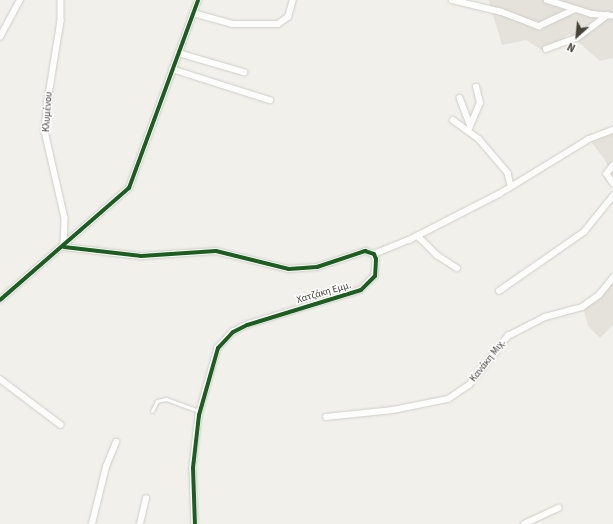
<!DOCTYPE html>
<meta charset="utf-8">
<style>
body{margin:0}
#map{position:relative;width:613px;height:524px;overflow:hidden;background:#f1f0eb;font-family:"Source Sans 3",sans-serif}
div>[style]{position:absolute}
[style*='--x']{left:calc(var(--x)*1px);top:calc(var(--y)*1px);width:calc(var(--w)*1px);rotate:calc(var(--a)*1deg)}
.residential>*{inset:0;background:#e4e2da}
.roads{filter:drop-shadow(0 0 1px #cecdc9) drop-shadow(0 0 1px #cecdc9)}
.lane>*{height:3px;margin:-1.5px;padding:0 1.5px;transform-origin:1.5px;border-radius:1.5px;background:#fdfdfc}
.street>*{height:5.5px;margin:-2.75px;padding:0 2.75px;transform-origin:2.75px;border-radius:2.75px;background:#fdfdfc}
.cycleway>*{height:4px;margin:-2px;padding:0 2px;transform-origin:2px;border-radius:2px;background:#1b5e20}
span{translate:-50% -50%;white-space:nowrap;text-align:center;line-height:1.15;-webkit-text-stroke:3px #fff;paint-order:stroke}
.street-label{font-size:10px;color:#454238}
.north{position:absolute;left:557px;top:16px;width:40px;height:40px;-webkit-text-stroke:3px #fff;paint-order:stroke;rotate:207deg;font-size:11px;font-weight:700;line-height:16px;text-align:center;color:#454238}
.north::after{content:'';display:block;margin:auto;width:14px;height:18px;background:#454238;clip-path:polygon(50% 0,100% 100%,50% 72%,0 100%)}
</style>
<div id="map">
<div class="residential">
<div style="clip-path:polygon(486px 0,613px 0,613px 58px,600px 61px,569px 34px,545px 52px,526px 40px,502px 45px,489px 1px)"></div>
<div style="clip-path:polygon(613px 128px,613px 178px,605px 160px,588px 138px)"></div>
<div style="clip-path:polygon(613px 275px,613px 325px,600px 338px,588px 326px,582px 303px,590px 300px)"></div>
</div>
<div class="roads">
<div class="lane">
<div style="--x:152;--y:411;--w:11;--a:-63"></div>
<div style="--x:157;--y:401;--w:9;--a:-13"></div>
<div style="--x:166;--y:399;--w:35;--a:20"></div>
</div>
<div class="street">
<div style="--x:61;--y:0;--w:21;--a:90"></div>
<div style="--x:61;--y:21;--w:81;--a:99.2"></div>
<div style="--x:48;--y:101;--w:30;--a:96"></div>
<div style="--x:45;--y:131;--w:89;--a:77.1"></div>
<div style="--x:65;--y:218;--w:29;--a:92"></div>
<div style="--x:452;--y:0;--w:51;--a:13.5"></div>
<div style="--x:502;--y:12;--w:40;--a:21"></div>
<div style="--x:539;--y:26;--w:40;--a:-25"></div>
<div style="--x:547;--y:0;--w:47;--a:17.3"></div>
<div style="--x:592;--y:14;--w:21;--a:5"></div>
<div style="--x:193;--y:13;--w:41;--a:15.4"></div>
<div style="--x:233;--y:24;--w:45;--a:0"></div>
<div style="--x:278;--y:24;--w:12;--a:-35"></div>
<div style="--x:288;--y:17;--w:18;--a:-74"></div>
<div style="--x:0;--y:37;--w:42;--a:-61.6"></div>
<div style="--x:546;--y:49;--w:33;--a:-20"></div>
<div style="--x:577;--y:38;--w:38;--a:-37"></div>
<div style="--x:178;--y:53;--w:69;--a:16.1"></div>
<div style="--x:172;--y:69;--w:103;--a:17.6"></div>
<div style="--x:460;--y:98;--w:28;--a:69"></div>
<div style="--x:453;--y:120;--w:32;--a:36"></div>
<div style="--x:479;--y:139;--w:45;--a:49.5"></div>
<div style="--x:508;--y:173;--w:13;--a:77"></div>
<div style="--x:468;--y:131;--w:30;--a:-67"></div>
<div style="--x:480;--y:103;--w:16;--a:-104"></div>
<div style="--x:613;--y:166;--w:10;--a:127"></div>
<div style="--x:607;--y:174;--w:11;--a:56"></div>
<div style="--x:418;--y:236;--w:27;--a:45"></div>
<div style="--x:437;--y:255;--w:24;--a:33"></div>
<div style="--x:64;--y:247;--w:78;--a:6.7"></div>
<div style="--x:141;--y:256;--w:75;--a:-3.8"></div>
<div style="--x:216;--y:251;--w:75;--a:13.9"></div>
<div style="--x:289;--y:269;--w:28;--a:-4"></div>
<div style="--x:317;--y:267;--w:51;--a:-18.4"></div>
<div style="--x:365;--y:251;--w:9;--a:18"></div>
<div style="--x:374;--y:254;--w:5;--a:68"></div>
<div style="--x:376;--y:259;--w:17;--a:93"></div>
<div style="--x:375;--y:276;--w:20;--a:135"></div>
<div style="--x:361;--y:290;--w:119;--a:162.9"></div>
<div style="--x:247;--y:325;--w:16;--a:153"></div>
<div style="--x:233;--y:332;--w:22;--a:133"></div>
<div style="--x:218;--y:348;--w:70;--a:105.8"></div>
<div style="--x:199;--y:415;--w:53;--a:96.5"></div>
<div style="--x:193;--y:468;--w:56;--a:88"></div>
<div style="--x:374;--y:254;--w:38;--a:-22"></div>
<div style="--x:409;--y:240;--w:101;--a:-27.1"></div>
<div style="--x:499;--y:194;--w:105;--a:-31.4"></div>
<div style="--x:589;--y:139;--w:26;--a:-21"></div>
<div style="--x:499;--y:291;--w:103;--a:-34.8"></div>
<div style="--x:584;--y:232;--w:46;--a:-51.1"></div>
<div style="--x:0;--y:300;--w:171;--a:-41"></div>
<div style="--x:129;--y:188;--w:200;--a:-69.8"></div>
<div style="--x:0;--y:379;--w:76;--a:37"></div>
<div style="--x:326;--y:417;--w:67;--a:-6"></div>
<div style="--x:393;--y:410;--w:56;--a:-11.3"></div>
<div style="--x:448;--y:399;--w:25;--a:-34"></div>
<div style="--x:469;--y:385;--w:63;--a:-51.5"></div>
<div style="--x:508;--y:336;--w:42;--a:-27.2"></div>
<div style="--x:545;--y:317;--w:38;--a:-15"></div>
<div style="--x:582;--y:307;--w:21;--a:-35"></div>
<div style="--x:599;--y:295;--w:22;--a:-51"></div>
<div style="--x:92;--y:524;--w:59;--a:-76.2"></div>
<div style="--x:106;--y:467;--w:27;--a:-68"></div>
<div style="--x:140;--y:524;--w:26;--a:-77"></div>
<div style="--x:524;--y:524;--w:38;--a:-25"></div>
</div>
</div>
<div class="cycleway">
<div style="--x:64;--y:247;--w:78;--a:6.7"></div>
<div style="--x:141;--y:256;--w:75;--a:-3.8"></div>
<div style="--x:216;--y:251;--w:75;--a:13.9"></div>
<div style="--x:289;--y:269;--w:28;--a:-4"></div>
<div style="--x:317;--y:267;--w:51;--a:-18.4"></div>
<div style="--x:365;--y:251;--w:9;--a:18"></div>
<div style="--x:374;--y:254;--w:5;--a:68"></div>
<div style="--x:376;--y:259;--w:17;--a:93"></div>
<div style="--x:375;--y:276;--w:20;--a:135"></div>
<div style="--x:361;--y:290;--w:119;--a:162.9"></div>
<div style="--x:247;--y:325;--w:16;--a:153"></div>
<div style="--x:233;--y:332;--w:22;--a:133"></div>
<div style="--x:218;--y:348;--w:70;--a:105.8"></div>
<div style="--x:199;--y:415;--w:53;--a:96.5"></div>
<div style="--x:193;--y:468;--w:56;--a:88"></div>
<div style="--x:0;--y:300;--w:171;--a:-41"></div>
<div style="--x:129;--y:188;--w:200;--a:-69.8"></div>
</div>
<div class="street-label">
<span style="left:48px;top:112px;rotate:-86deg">Κλυμένου</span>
<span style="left:324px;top:293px;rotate:-16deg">Χατζάκη Εμμ.</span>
<span style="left:488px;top:361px;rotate:-52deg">Κανάκη Μιχ.</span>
</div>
<div class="north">N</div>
</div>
